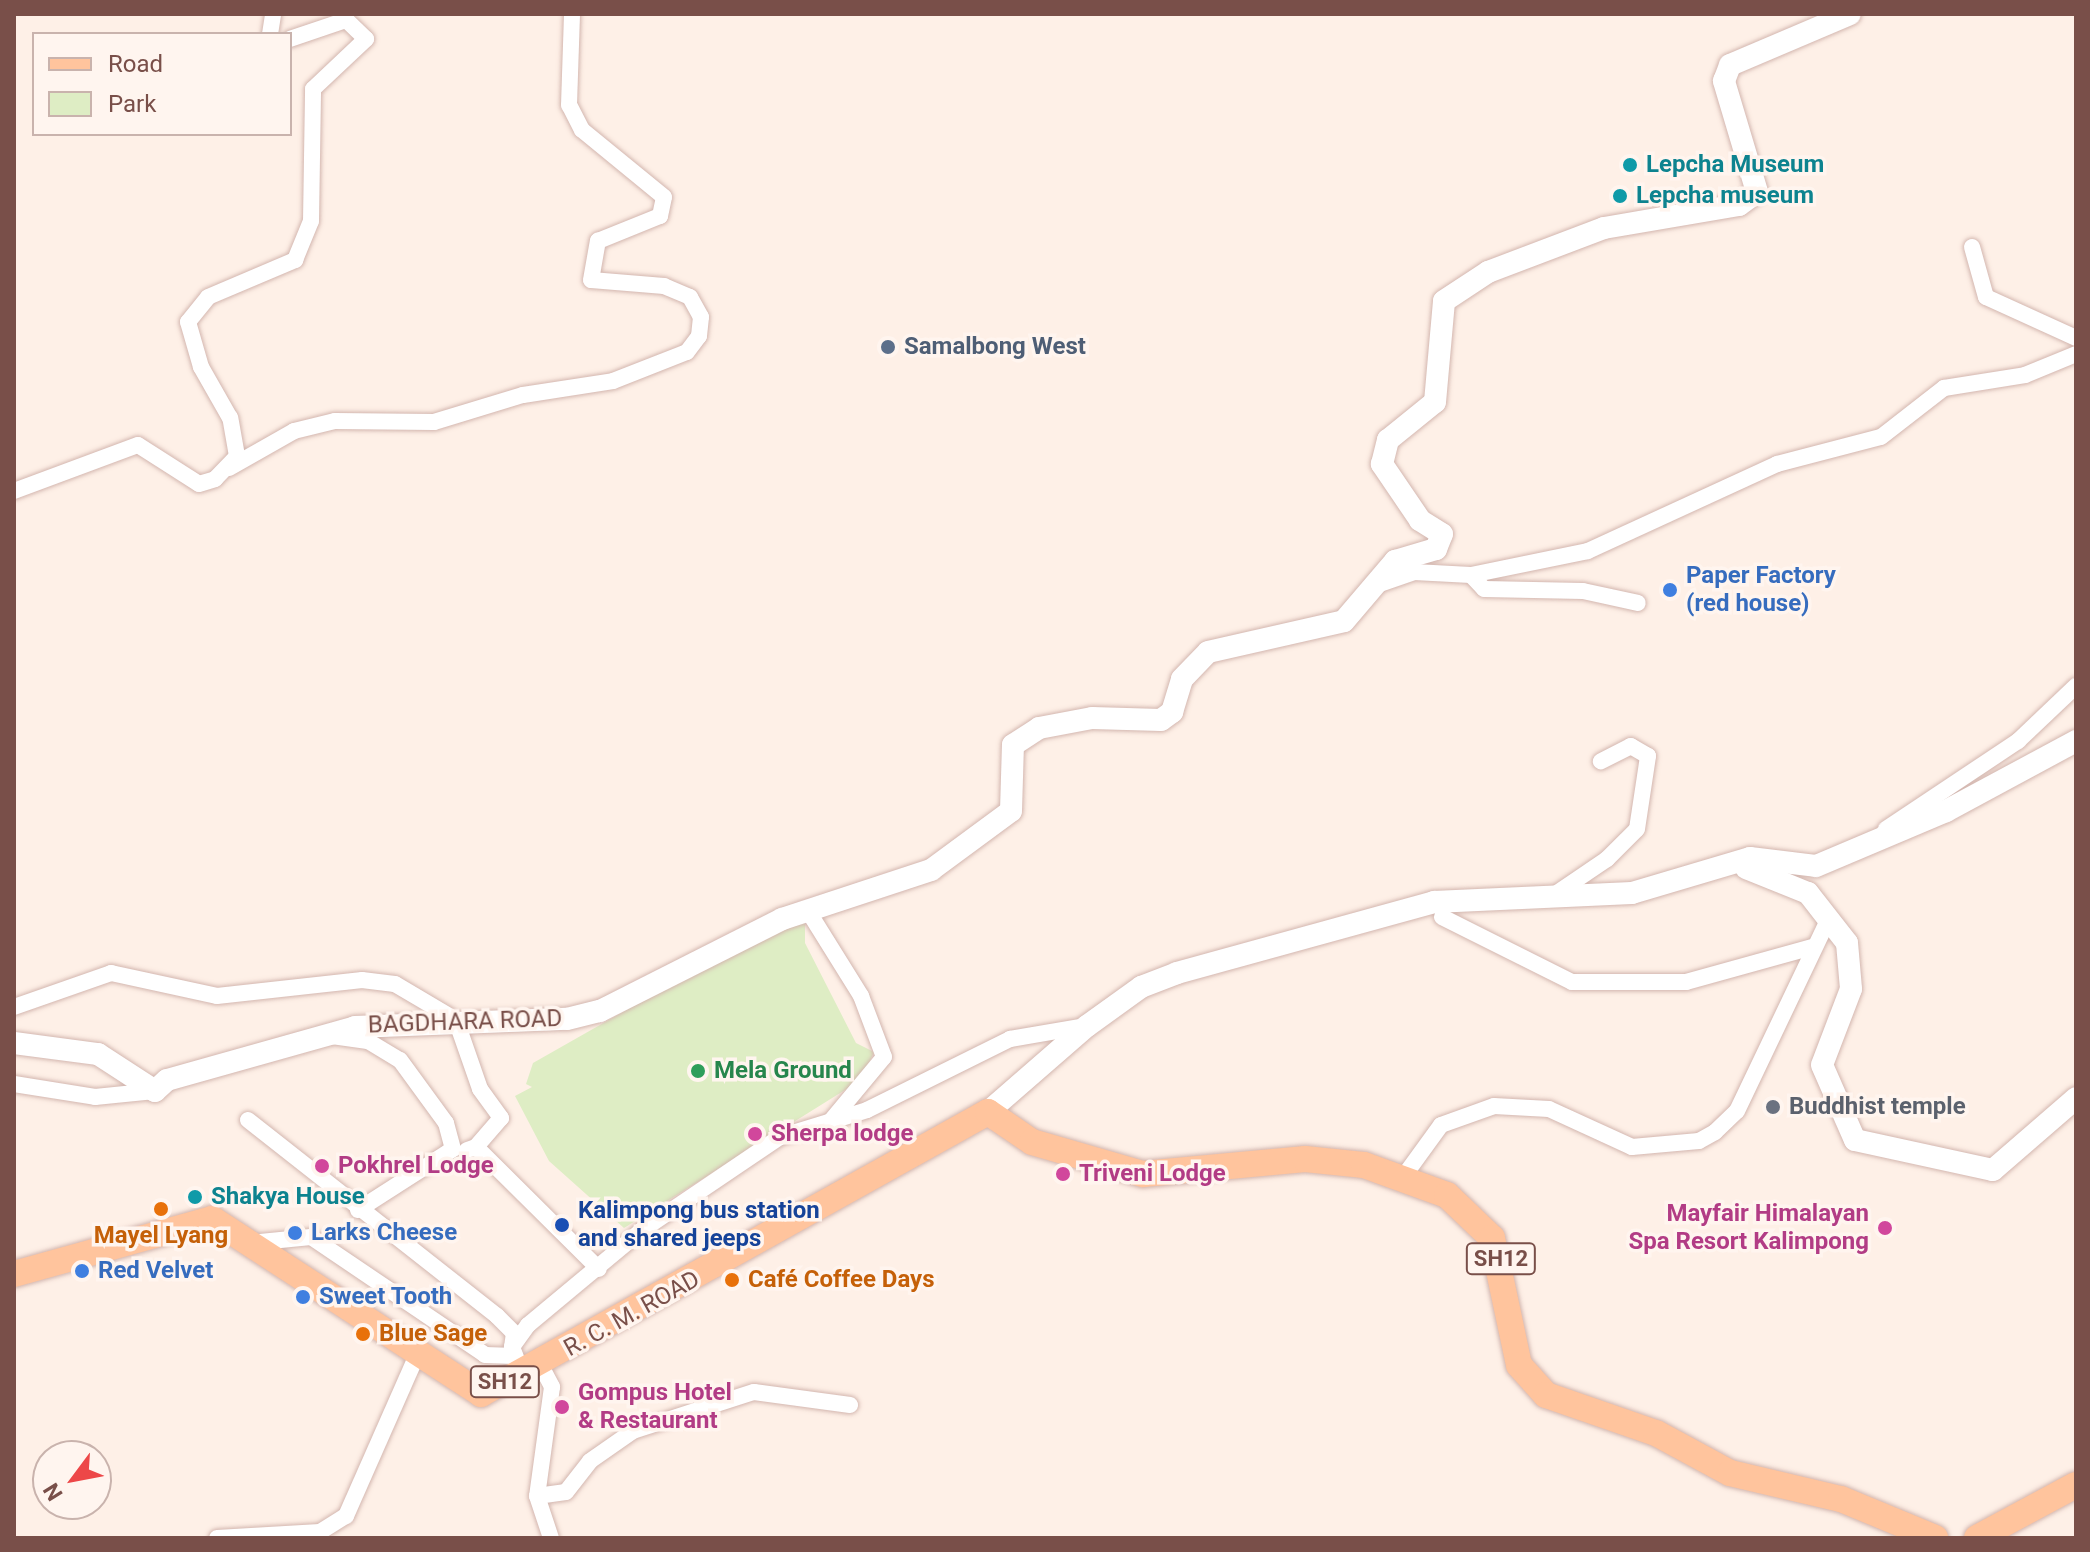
<!DOCTYPE html>
<meta charset="utf-8">
<style>
body{margin:0}
#map{position:relative;width:2090px;height:1552px;overflow:hidden;background:#fef0e7;font-family:Roboto,sans-serif}
div>[style]{position:absolute}
[style*='--x']{left:calc(var(--x)*1px);top:calc(var(--y)*1px);width:calc(var(--w)*1px);rotate:calc(var(--a)*1deg)}
.green>*{inset:0;background:#deedc4}
.roads{filter:drop-shadow(0 0 2px #d3b6af) drop-shadow(0 0 2px #d3b6af)}
.street>*{height:16px;margin:-8px;padding:0 8px;transform-origin:8px;border-radius:8px;background:#fff}
.secondary>*{height:22px;margin:-11px;padding:0 11px;transform-origin:11px;border-radius:11px;background:#fff}
.primary>*{height:26px;margin:-13px;padding:0 13px;transform-origin:13px;border-radius:13px;background:#ffc49d}
.dots>*{width:22px;height:22px;translate:-50% -50%;box-sizing:border-box;border:4px solid #fff5ef;border-radius:50%}
span{translate:-50% -50%;white-space:nowrap;text-align:center;line-height:1.15;-webkit-text-stroke:7px #fff5ef;paint-order:stroke}
.shield-label span{padding:2px 6px;background:#fff5ef;border:2px solid;border-radius:6px;-webkit-text-stroke-width:0}
.shield-label{font-size:22px;color:#794f49;font-weight:700}
.culture-label{font-size:24px;color:#0d838f;font-weight:700}
.left{translate:0 -50%;text-align:left}
.service-label{font-size:24px;color:#4e5e75;font-weight:700}
.shop-label{font-size:24px;color:#366cbe;font-weight:700}
.street-label{font-size:24px;color:#794f49}
.leisure-label{font-size:24px;color:#27864d;font-weight:700}
.worship-label{font-size:24px;color:#5b616d;font-weight:700}
.hotel-label{font-size:24px;color:#b23c85;font-weight:700}
.right{translate:-100% -50%;text-align:right}
.transit-label{font-size:24px;color:#164399;font-weight:700}
.food-label{font-size:24px;color:#c56008;font-weight:700}
.frame{position:absolute;inset:0;border:16px solid #794f49;pointer-events:none}
.legend{position:absolute;left:32px;top:32px;width:260px;height:104px;box-sizing:border-box;background:#fff5ef;border:2px solid #c9b3ad;margin:0;padding:10px 14px;list-style:none;font-size:24px;color:#794f49}
.legend li{display:flex;align-items:center;gap:16px;height:40px}
.legend b{width:40px;border:2px solid #c9b3ad}
.north{position:absolute;left:32px;top:1440px;width:80px;height:80px;box-sizing:border-box;background:#fff5ef;border:2px solid #c9b3ad;border-radius:50%;rotate:238deg;font-size:22px;font-weight:700;line-height:32px;text-align:center;color:#794f49}
.north::after{content:'';display:block;margin:auto;width:28px;height:36px;background:#ed4748;clip-path:polygon(50% 0,100% 100%,50% 72%,0 100%)}
</style>
<div id="map">
<div class="green">
<div style="clip-path:polygon(783px 921px,805px 921px,805px 943px,856px 1043px,874px 1052px,861px 1080px,624px 1228px,549px 1161px,515px 1096px,532px 1087px,526px 1084px,533px 1063px)"></div>
</div>
<div class="roads">
<div class="street">
<div style="--x:270;--y:34;--w:20;--a:-81"></div>
<div style="--x:1972;--y:247;--w:52;--a:74.4"></div>
<div style="--x:1986;--y:297;--w:99;--a:24.5"></div>
<div style="--x:229;--y:468;--w:75;--a:-29.6"></div>
<div style="--x:294;--y:431;--w:42;--a:-13.7"></div>
<div style="--x:335;--y:421;--w:99;--a:0.6"></div>
<div style="--x:434;--y:422;--w:93;--a:-16.9"></div>
<div style="--x:523;--y:395;--w:91;--a:-8.8"></div>
<div style="--x:613;--y:381;--w:79;--a:-21.4"></div>
<div style="--x:687;--y:352;--w:20;--a:-53"></div>
<div style="--x:699;--y:336;--w:19;--a:-84"></div>
<div style="--x:701;--y:317;--w:23;--a:-119"></div>
<div style="--x:690;--y:297;--w:28;--a:-157"></div>
<div style="--x:664;--y:286;--w:73;--a:-175.3"></div>
<div style="--x:591;--y:280;--w:40;--a:-80"></div>
<div style="--x:598;--y:241;--w:67;--a:-22"></div>
<div style="--x:660;--y:216;--w:19;--a:-78"></div>
<div style="--x:664;--y:197;--w:106;--a:-140.7"></div>
<div style="--x:582;--y:130;--w:28;--a:-117"></div>
<div style="--x:569;--y:105;--w:91;--a:-88.1"></div>
<div style="--x:14;--y:491;--w:132;--a:-20.4"></div>
<div style="--x:138;--y:445;--w:72;--a:32.6"></div>
<div style="--x:199;--y:484;--w:17;--a:-17"></div>
<div style="--x:215;--y:479;--w:32;--a:-46"></div>
<div style="--x:237;--y:456;--w:39;--a:-100"></div>
<div style="--x:230;--y:418;--w:59;--a:-119.6"></div>
<div style="--x:201;--y:367;--w:47;--a:-106.1"></div>
<div style="--x:188;--y:322;--w:32;--a:-51"></div>
<div style="--x:208;--y:297;--w:95;--a:-23"></div>
<div style="--x:295;--y:260;--w:42;--a:-67.7"></div>
<div style="--x:311;--y:221;--w:132;--a:-89.1"></div>
<div style="--x:313;--y:89;--w:73;--a:-43.3"></div>
<div style="--x:366;--y:39;--w:28;--a:-136"></div>
<div style="--x:346;--y:20;--w:59;--a:161.3"></div>
<div style="--x:1471;--y:575;--w:19;--a:47"></div>
<div style="--x:1484;--y:589;--w:99;--a:1.2"></div>
<div style="--x:1583;--y:591;--w:56;--a:12.3"></div>
<div style="--x:1377;--y:585;--w:39;--a:-19"></div>
<div style="--x:1414;--y:572;--w:57;--a:3"></div>
<div style="--x:1471;--y:575;--w:119;--a:-11.6"></div>
<div style="--x:1588;--y:551;--w:208;--a:-24.7"></div>
<div style="--x:1777;--y:464;--w:107;--a:-14.6"></div>
<div style="--x:1881;--y:437;--w:80;--a:-37.9"></div>
<div style="--x:1944;--y:388;--w:82;--a:-9.1"></div>
<div style="--x:2025;--y:375;--w:55;--a:-22.4"></div>
<div style="--x:1886;--y:829;--w:159;--a:-33.7"></div>
<div style="--x:2018;--y:741;--w:80;--a:-43.5"></div>
<div style="--x:1551;--y:897;--w:68;--a:-34.2"></div>
<div style="--x:1607;--y:859;--w:42;--a:-45"></div>
<div style="--x:1637;--y:829;--w:74;--a:-81.4"></div>
<div style="--x:1648;--y:756;--w:20;--a:-150"></div>
<div style="--x:1631;--y:746;--w:34;--a:153"></div>
<div style="--x:810;--y:914;--w:97;--a:58.1"></div>
<div style="--x:861;--y:996;--w:65;--a:69.3"></div>
<div style="--x:884;--y:1057;--w:86;--a:129.8"></div>
<div style="--x:1442;--y:917;--w:145;--a:26.6"></div>
<div style="--x:1572;--y:982;--w:114;--a:0"></div>
<div style="--x:1686;--y:982;--w:131;--a:-15.5"></div>
<div style="--x:14;--y:1007;--w:103;--a:-19.3"></div>
<div style="--x:111;--y:973;--w:108;--a:12.2"></div>
<div style="--x:217;--y:996;--w:146;--a:-6.3"></div>
<div style="--x:362;--y:980;--w:33;--a:7"></div>
<div style="--x:395;--y:984;--w:71;--a:30.5"></div>
<div style="--x:456;--y:1020;--w:73;--a:70.8"></div>
<div style="--x:480;--y:1089;--w:36;--a:54"></div>
<div style="--x:501;--y:1118;--w:38;--a:131"></div>
<div style="--x:332;--y:1036;--w:36;--a:8"></div>
<div style="--x:368;--y:1041;--w:37;--a:31"></div>
<div style="--x:400;--y:1060;--w:78;--a:53.9"></div>
<div style="--x:446;--y:1123;--w:27;--a:75"></div>
<div style="--x:453;--y:1149;--w:113;--a:147.3"></div>
<div style="--x:14;--y:1084;--w:82;--a:9.1"></div>
<div style="--x:95;--y:1097;--w:60;--a:-5.7"></div>
<div style="--x:248;--y:1120;--w:317;--a:38.2"></div>
<div style="--x:497;--y:1316;--w:24;--a:45"></div>
<div style="--x:514;--y:1333;--w:14;--a:98"></div>
<div style="--x:467;--y:1150;--w:9;--a:-18"></div>
<div style="--x:476;--y:1147;--w:173;--a:44.8"></div>
<div style="--x:1404;--y:1176;--w:63;--a:-54"></div>
<div style="--x:1441;--y:1125;--w:56;--a:-19.7"></div>
<div style="--x:1494;--y:1106;--w:55;--a:3.1"></div>
<div style="--x:1549;--y:1109;--w:91;--a:24.6"></div>
<div style="--x:1632;--y:1147;--w:67;--a:-5.1"></div>
<div style="--x:1699;--y:1141;--w:18;--a:-29"></div>
<div style="--x:1715;--y:1132;--w:30;--a:-44"></div>
<div style="--x:1737;--y:1111;--w:212;--a:-64.5"></div>
<div style="--x:250;--y:1243;--w:61;--a:-5.6"></div>
<div style="--x:311;--y:1237;--w:210;--a:34.1"></div>
<div style="--x:485;--y:1355;--w:30;--a:2"></div>
<div style="--x:540;--y:1364;--w:26;--a:62"></div>
<div style="--x:552;--y:1387;--w:110;--a:97.8"></div>
<div style="--x:537;--y:1496;--w:44;--a:71.6"></div>
<div style="--x:522;--y:1373;--w:28;--a:-111"></div>
<div style="--x:512;--y:1347;--w:27;--a:-54"></div>
<div style="--x:528;--y:1325;--w:147;--a:-39.8"></div>
<div style="--x:641;--y:1231;--w:168;--a:-34.1"></div>
<div style="--x:780;--y:1137;--w:91;--a:-17.2"></div>
<div style="--x:867;--y:1110;--w:160;--a:-26.4"></div>
<div style="--x:1010;--y:1039;--w:76;--a:-9.8"></div>
<div style="--x:537;--y:1496;--w:29;--a:-8"></div>
<div style="--x:566;--y:1492;--w:39;--a:-52"></div>
<div style="--x:590;--y:1461;--w:52;--a:-34.9"></div>
<div style="--x:633;--y:1431;--w:127;--a:-17.9"></div>
<div style="--x:754;--y:1392;--w:97;--a:7.7"></div>
<div style="--x:217;--y:1538;--w:103;--a:-3.3"></div>
<div style="--x:320;--y:1532;--w:31;--a:-32"></div>
<div style="--x:346;--y:1516;--w:178;--a:-66.2"></div>
</div>
<div class="secondary">
<div style="--x:1746;--y:868;--w:67;--a:22"></div>
<div style="--x:1808;--y:893;--w:63;--a:52"></div>
<div style="--x:1847;--y:943;--w:46;--a:85"></div>
<div style="--x:1851;--y:989;--w:81;--a:110.9"></div>
<div style="--x:1822;--y:1065;--w:82;--a:66.3"></div>
<div style="--x:1855;--y:1140;--w:141;--a:12.3"></div>
<div style="--x:1993;--y:1170;--w:110;--a:-40.9"></div>
<div style="--x:14;--y:1043;--w:85;--a:7.5"></div>
<div style="--x:98;--y:1054;--w:68;--a:33"></div>
<div style="--x:155;--y:1091;--w:16;--a:-43"></div>
<div style="--x:167;--y:1080;--w:195;--a:-15.7"></div>
<div style="--x:355;--y:1027;--w:212;--a:-2.2"></div>
<div style="--x:567;--y:1019;--w:34;--a:-14"></div>
<div style="--x:600;--y:1011;--w:204;--a:-26.8"></div>
<div style="--x:782;--y:919;--w:157;--a:-18.2"></div>
<div style="--x:931;--y:870;--w:99;--a:-36.4"></div>
<div style="--x:1011;--y:811;--w:66;--a:-88.3"></div>
<div style="--x:1013;--y:745;--w:31;--a:-33"></div>
<div style="--x:1039;--y:728;--w:54;--a:-10.7"></div>
<div style="--x:1092;--y:718;--w:69;--a:1.7"></div>
<div style="--x:1161;--y:720;--w:14;--a:-36"></div>
<div style="--x:1172;--y:712;--w:34;--a:-73"></div>
<div style="--x:1182;--y:679;--w:37;--a:-46"></div>
<div style="--x:1208;--y:652;--w:139;--a:-12.8"></div>
<div style="--x:1344;--y:621;--w:79;--a:-49.6"></div>
<div style="--x:1395;--y:561;--w:43;--a:-16.3"></div>
<div style="--x:1436;--y:549;--w:16;--a:-68"></div>
<div style="--x:1442;--y:534;--w:26;--a:-148"></div>
<div style="--x:1420;--y:520;--w:68;--a:-124.2"></div>
<div style="--x:1382;--y:464;--w:25;--a:-76"></div>
<div style="--x:1388;--y:440;--w:60;--a:-39"></div>
<div style="--x:1435;--y:402;--w:101;--a:-84.9"></div>
<div style="--x:1444;--y:301;--w:53;--a:-33.4"></div>
<div style="--x:1488;--y:272;--w:124;--a:-20.8"></div>
<div style="--x:1604;--y:228;--w:137;--a:-9.7"></div>
<div style="--x:1739;--y:205;--w:22;--a:-36"></div>
<div style="--x:1757;--y:192;--w:116;--a:-106.6"></div>
<div style="--x:1724;--y:81;--w:17;--a:-69"></div>
<div style="--x:1730;--y:65;--w:130;--a:-23"></div>
<div style="--x:988;--y:1112;--w:131;--a:-41"></div>
<div style="--x:1087;--y:1026;--w:67;--a:-35.8"></div>
<div style="--x:1141;--y:987;--w:39;--a:-21"></div>
<div style="--x:1177;--y:973;--w:267;--a:-15.4"></div>
<div style="--x:1434;--y:902;--w:198;--a:-2.6"></div>
<div style="--x:1632;--y:893;--w:123;--a:-16.5"></div>
<div style="--x:1750;--y:858;--w:66;--a:6.9"></div>
<div style="--x:1816;--y:866;--w:141;--a:-22.9"></div>
<div style="--x:1946;--y:811;--w:148;--a:-28.3"></div>
</div>
<div class="primary">
<div style="--x:14;--y:1274;--w:205;--a:-15.5"></div>
<div style="--x:212;--y:1219;--w:321;--a:33"></div>
<div style="--x:481;--y:1394;--w:580;--a:-29.08"></div>
<div style="--x:988;--y:1112;--w:53;--a:34.3"></div>
<div style="--x:1032;--y:1142;--w:116;--a:16.1"></div>
<div style="--x:1143;--y:1174;--w:163;--a:-5.3"></div>
<div style="--x:1305;--y:1159;--w:59;--a:5.8"></div>
<div style="--x:1364;--y:1165;--w:88;--a:19.9"></div>
<div style="--x:1447;--y:1195;--w:62;--a:43.7"></div>
<div style="--x:1492;--y:1238;--w:130;--a:78"></div>
<div style="--x:1519;--y:1365;--w:40;--a:48"></div>
<div style="--x:1546;--y:1395;--w:116;--a:19.1"></div>
<div style="--x:1656;--y:1433;--w:84;--a:28.4"></div>
<div style="--x:1730;--y:1473;--w:114;--a:13.2"></div>
<div style="--x:1841;--y:1499;--w:102;--a:22.5"></div>
<div style="--x:1977;--y:1538;--w:112;--a:-28.2"></div>
</div>
</div>
<div class="dots">
<div style="left:1630px;top:165px;background:#0f9aa8"></div>
<div style="left:1620px;top:196px;background:#0f9aa8"></div>
<div style="left:888px;top:347px;background:#5c6f8a"></div>
<div style="left:1670px;top:590px;background:#3f7fe0"></div>
<div style="left:698px;top:1071px;background:#2e9e5b"></div>
<div style="left:1773px;top:1107px;background:#6b7280"></div>
<div style="left:755px;top:1134px;background:#d1479c"></div>
<div style="left:322px;top:1166px;background:#d1479c"></div>
<div style="left:1063px;top:1174px;background:#d1479c"></div>
<div style="left:195px;top:1197px;background:#0f9aa8"></div>
<div style="left:161px;top:1209px;background:#e8710a"></div>
<div style="left:562px;top:1225px;background:#1a4fb4"></div>
<div style="left:1885px;top:1228px;background:#d1479c"></div>
<div style="left:295px;top:1233px;background:#3f7fe0"></div>
<div style="left:82px;top:1271px;background:#3f7fe0"></div>
<div style="left:732px;top:1280px;background:#e8710a"></div>
<div style="left:303px;top:1297px;background:#3f7fe0"></div>
<div style="left:363px;top:1334px;background:#e8710a"></div>
<div style="left:562px;top:1407px;background:#d1479c"></div>
</div>
<div class="shield-label">
<span style="left:1501px;top:1259px">SH12</span>
<span style="left:505px;top:1382px">SH12</span>
</div>
<div class="culture-label">
<span class="left" style="left:1646px;top:165px">Lepcha Museum</span>
<span class="left" style="left:1636px;top:196px">Lepcha museum</span>
<span class="left" style="left:211px;top:1197px">Shakya House</span>
</div>
<div class="service-label">
<span class="left" style="left:904px;top:347px">Samalbong West</span>
</div>
<div class="shop-label">
<span class="left" style="left:1686px;top:590px">Paper Factory<br>(red house)</span>
<span class="left" style="left:311px;top:1233px">Larks Cheese</span>
<span class="left" style="left:98px;top:1271px">Red Velvet</span>
<span class="left" style="left:319px;top:1297px">Sweet Tooth</span>
</div>
<div class="street-label">
<span style="left:465px;top:1022px;rotate:-2deg">BAGDHARA ROAD</span>
<span style="left:632px;top:1314px;rotate:-29deg">R. C. M. ROAD</span>
</div>
<div class="leisure-label">
<span class="left" style="left:714px;top:1071px">Mela Ground</span>
</div>
<div class="worship-label">
<span class="left" style="left:1789px;top:1107px">Buddhist temple</span>
</div>
<div class="hotel-label">
<span class="left" style="left:771px;top:1134px">Sherpa lodge</span>
<span class="left" style="left:338px;top:1166px">Pokhrel Lodge</span>
<span class="left" style="left:1079px;top:1174px">Triveni Lodge</span>
<span class="right" style="left:1869px;top:1228px">Mayfair Himalayan<br>Spa Resort Kalimpong</span>
<span class="left" style="left:578px;top:1407px">Gompus Hotel<br>&amp; Restaurant</span>
</div>
<div class="transit-label">
<span class="left" style="left:578px;top:1225px">Kalimpong bus station<br>and shared jeeps</span>
</div>
<div class="food-label">
<span style="left:161px;top:1236px">Mayel Lyang</span>
<span class="left" style="left:748px;top:1280px">Café Coffee Days</span>
<span class="left" style="left:379px;top:1334px">Blue Sage</span>
</div>
<div class="frame"></div>
<ul class="legend">
<li><b style="height:10px;background:#ffc49d"></b>Road</li>
<li><b style="height:22px;background:#deedc4"></b>Park</li>
</ul>
<div class="north">N</div>
</div>
